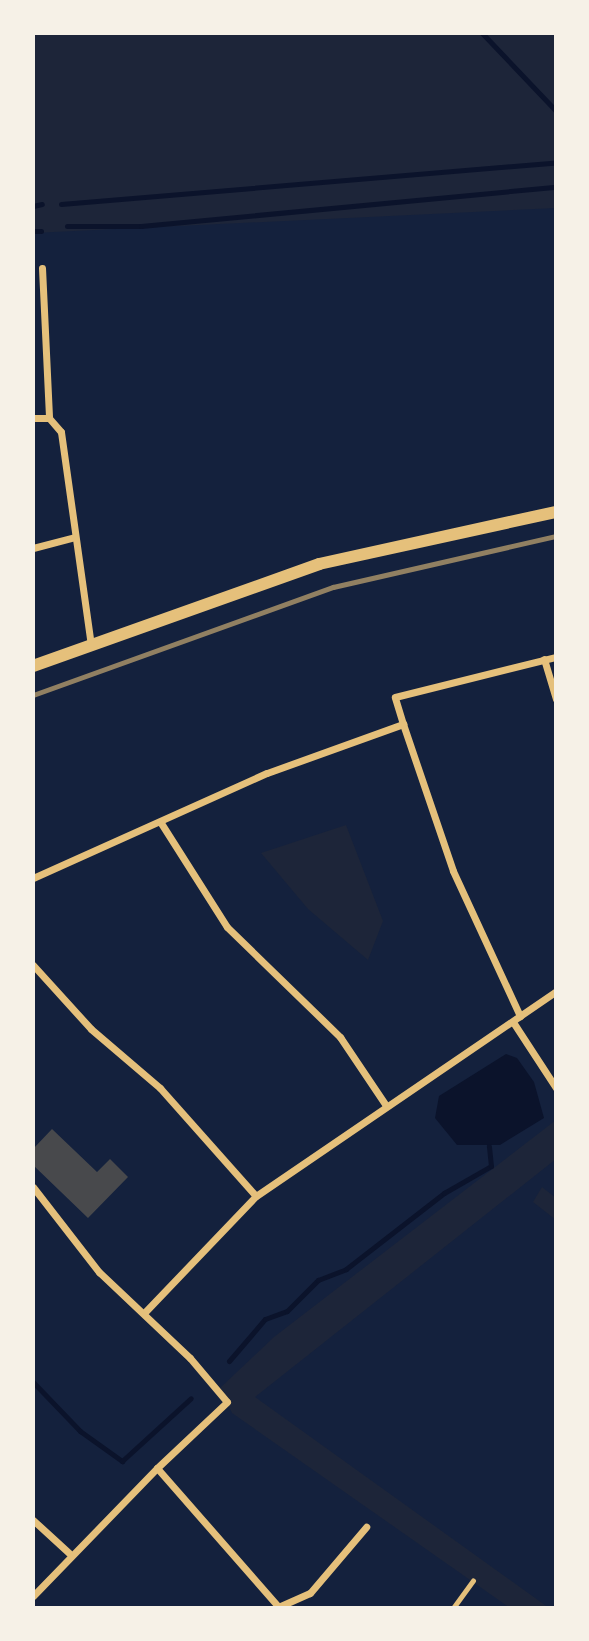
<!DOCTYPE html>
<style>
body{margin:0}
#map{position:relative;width:589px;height:1641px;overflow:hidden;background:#14213d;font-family:"Archivo Narrow",sans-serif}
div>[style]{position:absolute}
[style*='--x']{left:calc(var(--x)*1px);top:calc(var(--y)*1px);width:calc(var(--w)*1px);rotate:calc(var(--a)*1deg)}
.green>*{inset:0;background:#1d2539}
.water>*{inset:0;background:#0b132b}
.stream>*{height:5px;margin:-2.5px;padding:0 2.5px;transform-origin:2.5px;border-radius:2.5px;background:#0b132b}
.building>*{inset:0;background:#48494c}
.service>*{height:5px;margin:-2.5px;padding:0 2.5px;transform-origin:2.5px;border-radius:2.5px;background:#e5c07b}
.minor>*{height:7px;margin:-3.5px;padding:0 3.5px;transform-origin:3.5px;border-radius:3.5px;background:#e5c07b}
.tertiary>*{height:12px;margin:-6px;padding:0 6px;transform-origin:6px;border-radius:6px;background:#e5c07b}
.rail>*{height:5px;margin:-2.5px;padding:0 2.5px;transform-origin:2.5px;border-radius:2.5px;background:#918062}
span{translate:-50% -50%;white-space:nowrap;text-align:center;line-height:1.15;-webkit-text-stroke:5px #f6f1e7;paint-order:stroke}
.frame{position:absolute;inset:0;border:35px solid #f6f1e7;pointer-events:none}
</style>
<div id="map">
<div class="green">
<div style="clip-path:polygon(33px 33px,556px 33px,556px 208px,33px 233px)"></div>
<div style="clip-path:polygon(346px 825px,383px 921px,368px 960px,308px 909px,261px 853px)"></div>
<div style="clip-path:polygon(556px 1120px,556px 1159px,255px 1397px,549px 1608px,510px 1608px,232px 1413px,220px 1388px,274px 1337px)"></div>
<div style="clip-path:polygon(542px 1187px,556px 1198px,556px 1220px,533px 1202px)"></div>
</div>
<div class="water">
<div style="clip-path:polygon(506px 1054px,517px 1058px,534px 1082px,544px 1118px,500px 1145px,457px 1145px,435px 1118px,439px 1096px)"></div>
</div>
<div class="stream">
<div style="--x:482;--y:33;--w:108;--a:46.5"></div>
<div style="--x:61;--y:204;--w:497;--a:-4.8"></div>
<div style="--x:33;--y:206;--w:9;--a:-13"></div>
<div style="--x:67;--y:226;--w:74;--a:0"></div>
<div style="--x:141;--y:226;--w:417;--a:-5.4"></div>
<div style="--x:33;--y:231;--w:8;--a:0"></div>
<div style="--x:229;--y:1361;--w:55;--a:-49.4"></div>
<div style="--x:265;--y:1319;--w:23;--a:-20"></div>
<div style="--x:287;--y:1311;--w:44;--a:-45"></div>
<div style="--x:318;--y:1280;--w:30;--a:-21"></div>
<div style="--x:346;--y:1269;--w:124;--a:-37.8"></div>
<div style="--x:444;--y:1193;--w:54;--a:-29.9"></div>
<div style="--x:491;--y:1166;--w:20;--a:-96"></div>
<div style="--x:33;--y:1382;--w:68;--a:46.2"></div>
<div style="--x:80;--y:1431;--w:52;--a:35.5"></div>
<div style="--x:122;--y:1461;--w:93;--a:-42.4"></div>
</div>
<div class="building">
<div style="clip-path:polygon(52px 1129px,97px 1172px,110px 1159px,128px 1177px,88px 1218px,33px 1165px,33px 1149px)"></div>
</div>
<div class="service">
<div style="--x:453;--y:1608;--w:34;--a:-54"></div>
</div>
<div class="minor">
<div style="--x:42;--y:268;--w:150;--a:87.3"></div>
<div style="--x:33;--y:418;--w:16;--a:0"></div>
<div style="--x:49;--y:418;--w:18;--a:49"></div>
<div style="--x:61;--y:432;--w:215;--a:82"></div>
<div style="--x:33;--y:548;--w:43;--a:-14.7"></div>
<div style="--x:544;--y:659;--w:42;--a:73.3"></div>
<div style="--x:403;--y:724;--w:155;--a:71.2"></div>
<div style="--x:453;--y:871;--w:160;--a:65.2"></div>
<div style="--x:161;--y:823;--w:123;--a:57.6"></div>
<div style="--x:227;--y:927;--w:158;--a:44.2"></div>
<div style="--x:340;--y:1037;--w:81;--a:56.1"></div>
<div style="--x:33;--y:878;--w:256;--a:-24.2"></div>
<div style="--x:267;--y:773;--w:145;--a:-19.8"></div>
<div style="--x:403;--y:724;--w:28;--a:-107"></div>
<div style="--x:395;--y:697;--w:166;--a:-14"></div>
<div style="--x:33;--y:965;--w:86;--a:47.8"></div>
<div style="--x:91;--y:1029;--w:91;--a:40.5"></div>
<div style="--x:160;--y:1088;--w:144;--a:48.4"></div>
<div style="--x:513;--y:1022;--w:79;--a:56.9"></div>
<div style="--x:33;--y:1187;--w:108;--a:52.2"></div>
<div style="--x:99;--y:1272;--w:125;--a:43.4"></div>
<div style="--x:190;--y:1358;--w:57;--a:49.9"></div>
<div style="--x:227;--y:1402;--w:96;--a:136.7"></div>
<div style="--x:145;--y:1312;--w:161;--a:-46.3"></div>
<div style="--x:256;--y:1196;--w:363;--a:-34.3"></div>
<div style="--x:33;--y:1520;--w:49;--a:42.5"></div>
<div style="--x:33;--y:1596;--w:178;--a:-45.9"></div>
<div style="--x:157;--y:1468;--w:184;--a:48.8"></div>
<div style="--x:276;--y:1608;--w:37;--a:-24"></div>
<div style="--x:310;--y:1593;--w:87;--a:-49.7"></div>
</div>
<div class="tertiary">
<div style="--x:33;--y:666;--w:304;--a:-19.6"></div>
<div style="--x:319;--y:564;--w:243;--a:-12.4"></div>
</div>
<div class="rail">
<div style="--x:33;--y:695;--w:319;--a:-19.8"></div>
<div style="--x:333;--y:587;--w:229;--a:-12.9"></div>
</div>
<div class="frame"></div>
</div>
